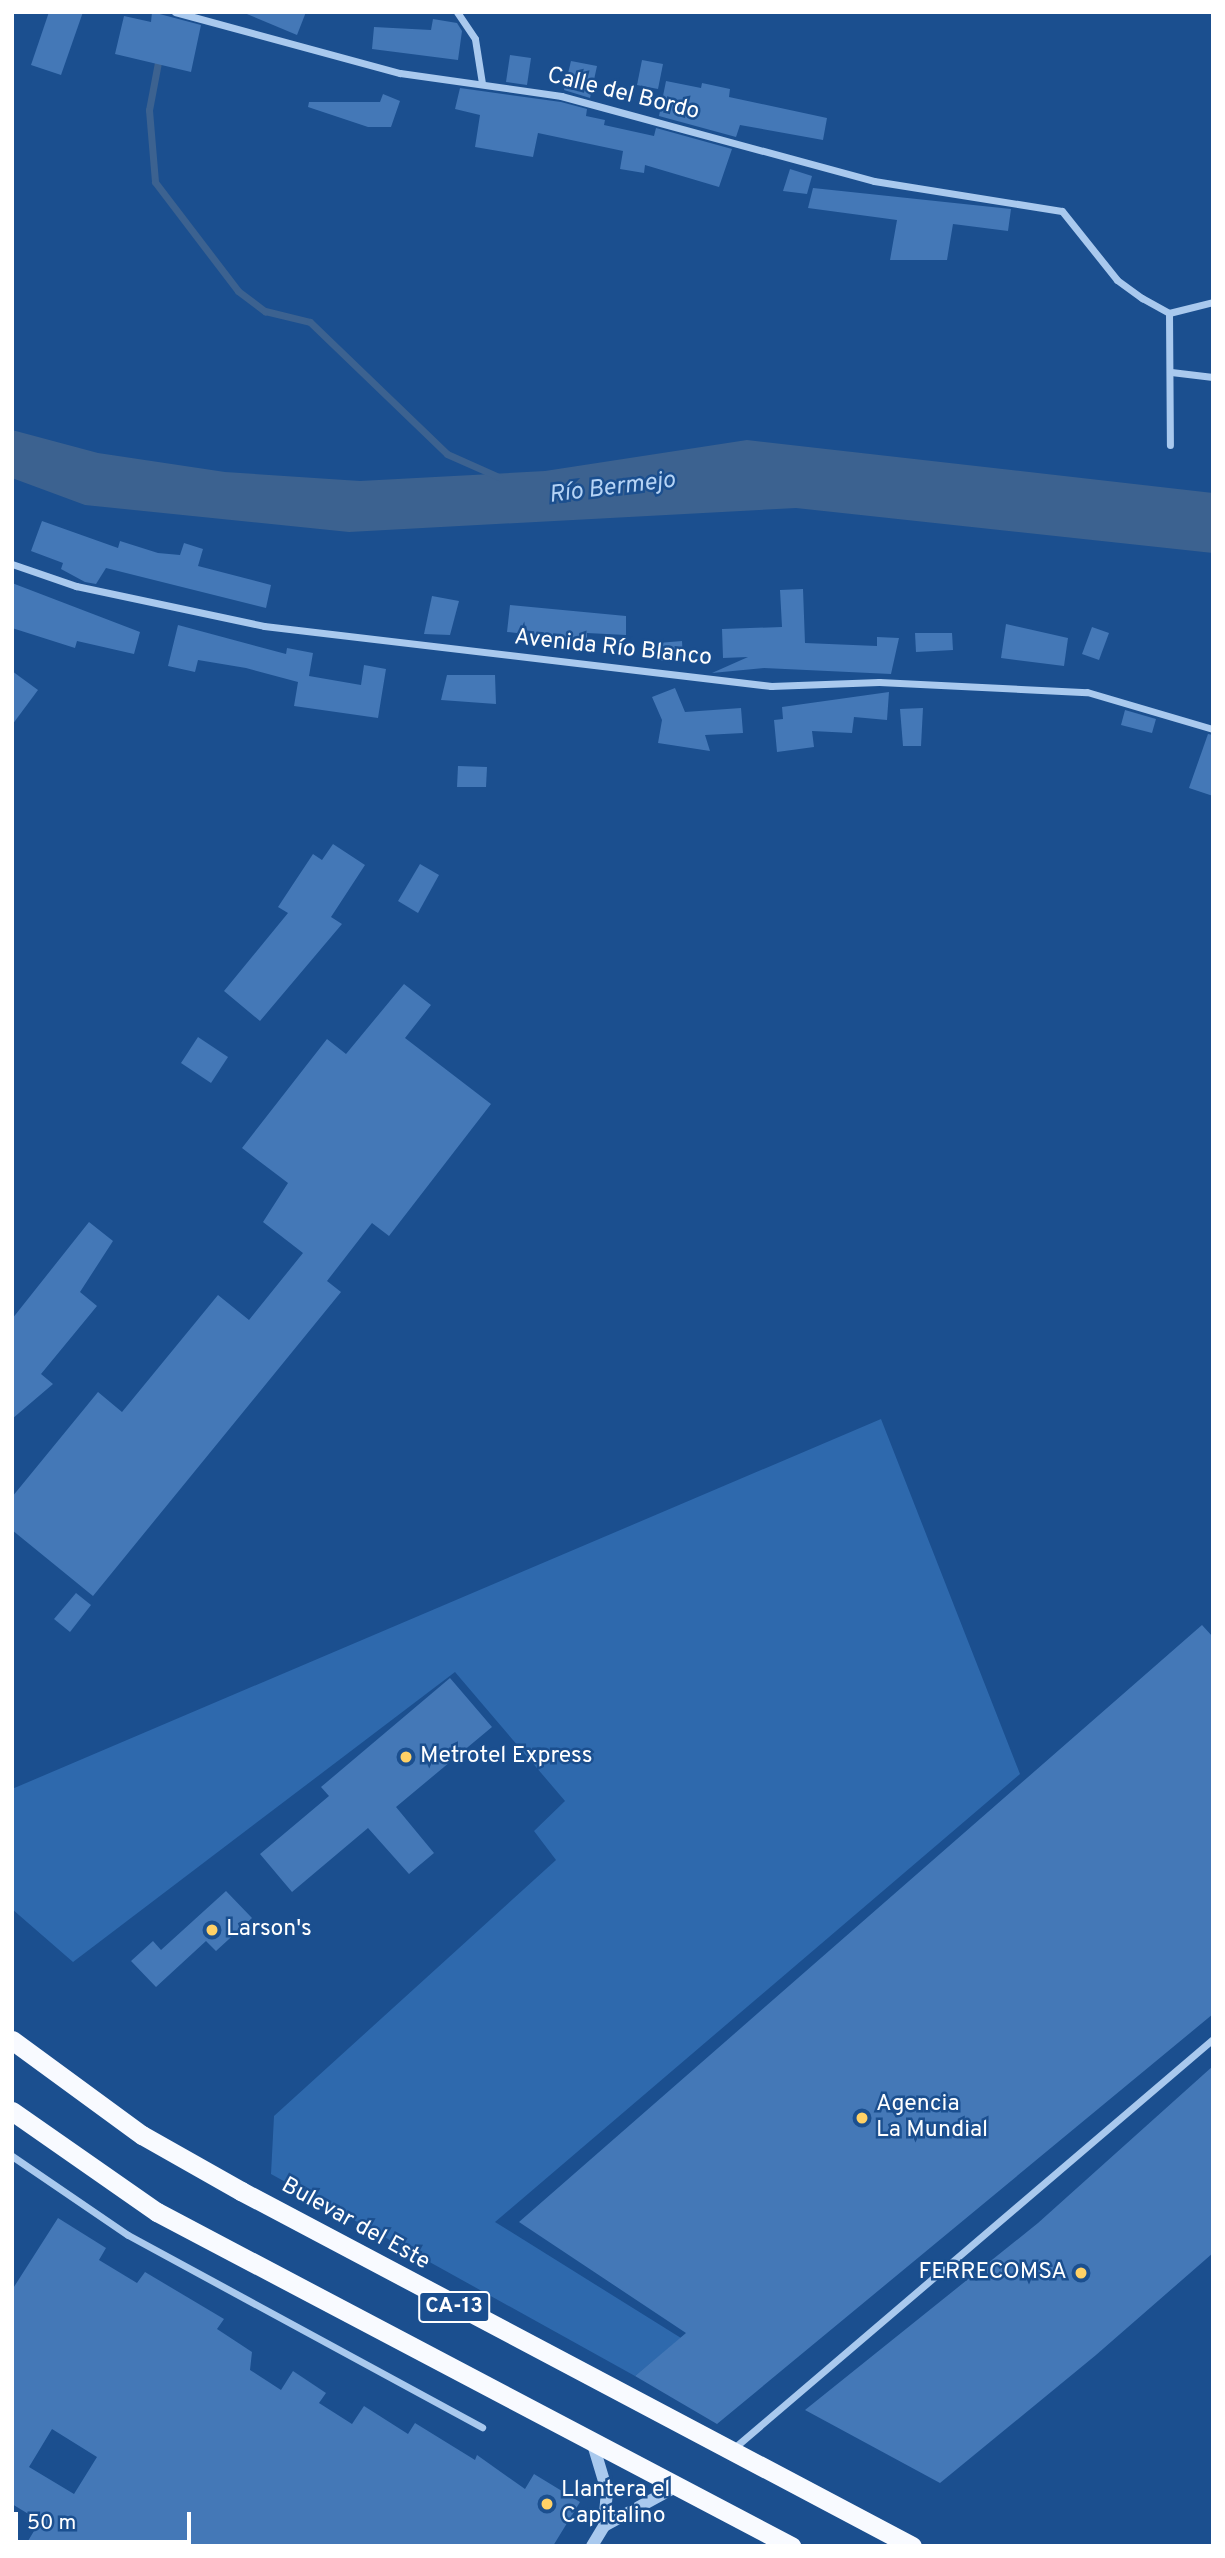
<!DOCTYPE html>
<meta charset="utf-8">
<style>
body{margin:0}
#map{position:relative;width:1225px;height:2558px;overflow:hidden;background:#1b4f8f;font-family:Overpass,sans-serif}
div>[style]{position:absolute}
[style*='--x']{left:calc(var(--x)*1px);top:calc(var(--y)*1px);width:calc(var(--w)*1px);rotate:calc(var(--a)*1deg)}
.green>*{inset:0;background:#2e69ad}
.water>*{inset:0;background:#3c6290}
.stream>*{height:7px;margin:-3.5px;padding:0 3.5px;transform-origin:3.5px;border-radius:3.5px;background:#3c6290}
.building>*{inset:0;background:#4478b7}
.minor>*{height:7px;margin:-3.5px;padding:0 3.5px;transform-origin:3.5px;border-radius:3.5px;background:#a9c9ee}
.tertiary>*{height:12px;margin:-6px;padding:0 6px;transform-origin:6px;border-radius:6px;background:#a9c9ee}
.trunk>*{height:19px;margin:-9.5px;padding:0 9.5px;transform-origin:9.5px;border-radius:9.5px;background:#f8faff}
.dots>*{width:19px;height:19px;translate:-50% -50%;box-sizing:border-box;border:4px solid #1b4f8f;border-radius:50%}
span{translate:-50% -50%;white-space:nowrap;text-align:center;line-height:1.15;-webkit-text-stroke:5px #1b4f8f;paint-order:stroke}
.shield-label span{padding:2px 5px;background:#1b4f8f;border:2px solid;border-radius:5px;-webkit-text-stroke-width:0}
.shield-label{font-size:21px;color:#fff;font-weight:700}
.street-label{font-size:23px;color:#fff}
.poi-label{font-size:23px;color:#fff}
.left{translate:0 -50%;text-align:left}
.right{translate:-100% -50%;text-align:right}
.water-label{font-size:24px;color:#b5d3f5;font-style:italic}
.frame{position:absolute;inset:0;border:14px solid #fff;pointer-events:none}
.scale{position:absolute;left:14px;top:2512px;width:177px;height:32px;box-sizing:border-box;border:4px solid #fff;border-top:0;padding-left:9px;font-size:21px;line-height:24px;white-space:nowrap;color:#fff;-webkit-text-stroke:5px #1b4f8f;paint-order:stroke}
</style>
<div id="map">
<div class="green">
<div style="clip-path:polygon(881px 1419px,1020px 1774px,495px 2222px,681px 2338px,635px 2376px,271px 2174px,274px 2116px,556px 1860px,534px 1831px,565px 1801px,455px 1672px,73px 1962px,12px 1909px,12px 1789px)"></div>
</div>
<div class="water">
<div style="clip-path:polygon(12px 430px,98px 453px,225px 472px,360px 481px,545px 471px,747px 440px,1213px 493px,1213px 553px,796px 508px,349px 532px,85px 505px,12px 478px)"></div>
</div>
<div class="stream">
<div style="--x:159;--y:57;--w:54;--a:100.7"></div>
<div style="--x:149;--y:110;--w:72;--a:85.2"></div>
<div style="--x:155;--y:182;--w:137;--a:52.7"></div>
<div style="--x:238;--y:291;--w:34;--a:37"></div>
<div style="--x:265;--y:311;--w:46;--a:13.7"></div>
<div style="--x:310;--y:322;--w:190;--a:43.9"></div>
<div style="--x:447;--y:454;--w:57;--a:23.9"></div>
</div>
<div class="building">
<div style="clip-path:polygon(49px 12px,83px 12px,61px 75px,31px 65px)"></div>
<div style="clip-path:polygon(152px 12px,201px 25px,191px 72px,115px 54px,124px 16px,151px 22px)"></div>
<div style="clip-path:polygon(242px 12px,306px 12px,297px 35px)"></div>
<div style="clip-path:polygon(433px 19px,457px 23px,462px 31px,458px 60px,372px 49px,374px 27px,431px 30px)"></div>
<div style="clip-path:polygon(510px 55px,531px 58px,527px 85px,506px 82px)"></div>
<div style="clip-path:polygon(642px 60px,663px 64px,658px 89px,637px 85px)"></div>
<div style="clip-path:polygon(571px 61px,597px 66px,590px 98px,564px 90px)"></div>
<div style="clip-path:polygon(666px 81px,701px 88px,702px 83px,730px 89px,729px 97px,827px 118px,823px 140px,740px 125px,736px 137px,659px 116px)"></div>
<div style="clip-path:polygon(460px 88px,561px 102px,587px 109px,586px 116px,605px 120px,604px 125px,654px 136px,656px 128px,732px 149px,719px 187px,645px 165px,644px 173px,620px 169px,623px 151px,538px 133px,533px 157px,475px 147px,480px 115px,455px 109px)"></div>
<div style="clip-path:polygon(383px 94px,400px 101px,391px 127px,368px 127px,308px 107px,309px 102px,380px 102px)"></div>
<div style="clip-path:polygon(790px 169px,812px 176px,807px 194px,783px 191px)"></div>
<div style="clip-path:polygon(813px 188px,1011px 209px,1008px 231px,953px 224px,947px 260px,890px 260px,897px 220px,808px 208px)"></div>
<div style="clip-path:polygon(42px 521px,118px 548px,120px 541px,158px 553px,180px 555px,184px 543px,203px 549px,198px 566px,271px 585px,266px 608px,106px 568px,96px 584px,85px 582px,61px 569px,63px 563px,31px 551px)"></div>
<div style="clip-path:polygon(12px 583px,140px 632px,134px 654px,77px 641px,75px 648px,12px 628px)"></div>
<div style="clip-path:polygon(803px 589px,805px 643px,877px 646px,877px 637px,899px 638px,891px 674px,764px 668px,712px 673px,748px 657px,723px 658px,722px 629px,782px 627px,780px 590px)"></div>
<div style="clip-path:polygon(432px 596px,459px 601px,450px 635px,424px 634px)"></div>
<div style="clip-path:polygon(510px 605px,626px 616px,626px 635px,587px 633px,587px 641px,507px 632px)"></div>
<div style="clip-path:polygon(1006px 624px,1068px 638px,1064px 666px,1001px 658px)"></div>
<div style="clip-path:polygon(178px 625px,286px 654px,287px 648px,313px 653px,309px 676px,361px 685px,364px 665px,386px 669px,378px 718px,294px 706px,298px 682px,246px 668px,198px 660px,195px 672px,168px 666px)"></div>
<div style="clip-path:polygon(1092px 627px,1109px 633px,1099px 660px,1082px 654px)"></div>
<div style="clip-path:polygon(915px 633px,952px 633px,953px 650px,916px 652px)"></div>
<div style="clip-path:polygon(682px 641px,683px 660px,659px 661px,658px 643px)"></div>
<div style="clip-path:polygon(12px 671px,38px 690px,12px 725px)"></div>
<div style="clip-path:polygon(447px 675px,495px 675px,496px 704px,441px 700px)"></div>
<div style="clip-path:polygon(675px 688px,685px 712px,741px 708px,743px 733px,705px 735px,710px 751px,658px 743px,662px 720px,652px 697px)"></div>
<div style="clip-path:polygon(889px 692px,887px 720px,854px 717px,852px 733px,812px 731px,814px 747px,777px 752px,774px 720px,783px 719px,782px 707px)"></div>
<div style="clip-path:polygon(923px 708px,921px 746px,903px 746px,900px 709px)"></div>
<div style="clip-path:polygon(1125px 710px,1156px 719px,1152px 733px,1121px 725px)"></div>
<div style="clip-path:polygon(1208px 734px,1213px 735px,1213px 796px,1189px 788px)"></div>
<div style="clip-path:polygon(458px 766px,487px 767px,486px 787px,457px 787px)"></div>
<div style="clip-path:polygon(333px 844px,365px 865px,331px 917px,342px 924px,260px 1021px,224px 991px,288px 913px,278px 907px,313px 854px,322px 860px)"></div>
<div style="clip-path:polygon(420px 864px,439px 875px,418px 913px,398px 901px)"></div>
<div style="clip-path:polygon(404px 984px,431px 1005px,405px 1038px,491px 1104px,389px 1236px,372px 1223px,327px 1281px,341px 1292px,93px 1596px,12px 1530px,12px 1497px,98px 1392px,122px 1412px,218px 1295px,249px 1320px,303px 1253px,263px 1222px,288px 1183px,242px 1148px,327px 1039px,346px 1054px)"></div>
<div style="clip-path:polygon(198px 1037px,228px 1057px,211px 1083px,181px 1063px)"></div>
<div style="clip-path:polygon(89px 1222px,113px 1241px,80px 1292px,97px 1306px,41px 1374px,53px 1384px,12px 1419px,12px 1319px)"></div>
<div style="clip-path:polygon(76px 1593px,91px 1605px,70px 1632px,54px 1619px)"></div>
<div style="clip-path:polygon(1202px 1625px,1213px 1637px,1213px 2014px,717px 2424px,635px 2376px,686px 2333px,519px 2222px)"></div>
<div style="clip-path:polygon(450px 1678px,492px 1727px,396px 1807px,434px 1853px,409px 1874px,368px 1828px,292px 1892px,260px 1854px,329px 1796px,321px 1787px)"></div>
<div style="clip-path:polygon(226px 1891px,252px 1918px,216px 1951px,206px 1941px,156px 1987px,131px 1961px,153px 1941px,161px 1950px)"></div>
<div style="clip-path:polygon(1213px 2066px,1213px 2253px,1096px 2355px,940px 2483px,805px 2410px,1038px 2223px)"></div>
<div style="clip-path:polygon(evenodd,58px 2218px,106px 2248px,99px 2260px,137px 2283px,145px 2272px,224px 2319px,217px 2329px,252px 2352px,250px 2370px,281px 2390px,293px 2371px,326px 2393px,319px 2403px,352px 2424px,364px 2406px,408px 2434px,415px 2423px,475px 2460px,477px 2455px,525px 2489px,534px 2474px,580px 2502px,553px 2546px,25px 2546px,40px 2521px,12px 2504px,12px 2290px,58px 2218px,52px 2429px,97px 2457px,74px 2494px,29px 2467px,52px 2429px)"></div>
</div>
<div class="minor">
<div style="--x:175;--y:12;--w:233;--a:15.2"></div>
<div style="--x:400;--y:73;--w:163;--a:8.1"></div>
<div style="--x:561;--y:96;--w:324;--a:15.2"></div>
<div style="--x:874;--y:181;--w:190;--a:9.1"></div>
<div style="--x:1062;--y:211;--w:88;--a:51.4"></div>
<div style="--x:1117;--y:280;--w:31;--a:36"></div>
<div style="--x:1142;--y:298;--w:31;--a:29"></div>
<div style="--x:1169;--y:313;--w:45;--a:-14"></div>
<div style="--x:457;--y:12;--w:32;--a:56"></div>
<div style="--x:475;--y:39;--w:45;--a:81"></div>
<div style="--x:1169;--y:313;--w:132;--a:89.6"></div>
<div style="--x:1171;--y:372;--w:42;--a:6.8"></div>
<div style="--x:12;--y:564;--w:68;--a:19"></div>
<div style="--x:76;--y:586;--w:192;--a:12"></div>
<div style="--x:264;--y:626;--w:511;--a:6.75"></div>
<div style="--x:771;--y:686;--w:108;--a:-2.1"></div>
<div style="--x:879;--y:682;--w:208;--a:2.8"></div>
<div style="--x:1087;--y:692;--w:131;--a:16.4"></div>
<div style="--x:12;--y:2156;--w:140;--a:34.3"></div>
<div style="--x:128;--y:2235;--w:403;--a:28.5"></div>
<div style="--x:734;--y:2448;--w:630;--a:-40.49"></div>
</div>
<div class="tertiary">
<div style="--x:592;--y:2441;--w:52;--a:73.3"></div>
<div style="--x:607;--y:2491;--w:35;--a:95"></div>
<div style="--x:592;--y:2546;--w:23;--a:-59"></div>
<div style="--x:604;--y:2526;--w:83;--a:-28.7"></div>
</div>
<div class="trunk">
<div style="--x:12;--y:2040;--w:161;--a:36.2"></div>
<div style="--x:142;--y:2135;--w:114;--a:29.5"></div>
<div style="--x:241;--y:2191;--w:759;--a:27.88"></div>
<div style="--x:12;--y:2111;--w:177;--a:34.9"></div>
<div style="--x:157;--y:2212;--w:717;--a:27.78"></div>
</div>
<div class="dots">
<div style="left:406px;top:1757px;background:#ffd166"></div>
<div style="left:212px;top:1930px;background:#ffd166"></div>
<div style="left:862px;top:2118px;background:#ffd166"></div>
<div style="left:1081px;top:2273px;background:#ffd166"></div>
<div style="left:547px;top:2504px;background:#ffd166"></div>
</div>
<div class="shield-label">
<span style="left:454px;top:2307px">CA-13</span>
</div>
<div class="street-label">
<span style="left:623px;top:95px;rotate:14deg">Calle del Bordo</span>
<span style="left:613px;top:649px;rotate:6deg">Avenida Río Blanco</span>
<span style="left:355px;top:2225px;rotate:29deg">Bulevar del Este</span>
</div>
<div class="poi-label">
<span class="left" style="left:420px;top:1757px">Metrotel Express</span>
<span class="left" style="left:226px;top:1930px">Larson's</span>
<span class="left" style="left:876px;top:2118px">Agencia<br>La Mundial</span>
<span class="right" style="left:1067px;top:2273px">FERRECOMSA</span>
<span class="left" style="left:561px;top:2504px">Llantera el<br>Capitalino</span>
</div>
<div class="water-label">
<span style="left:612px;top:489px;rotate:-7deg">Río Bermejo</span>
</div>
<div class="frame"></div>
<div class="scale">50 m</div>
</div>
